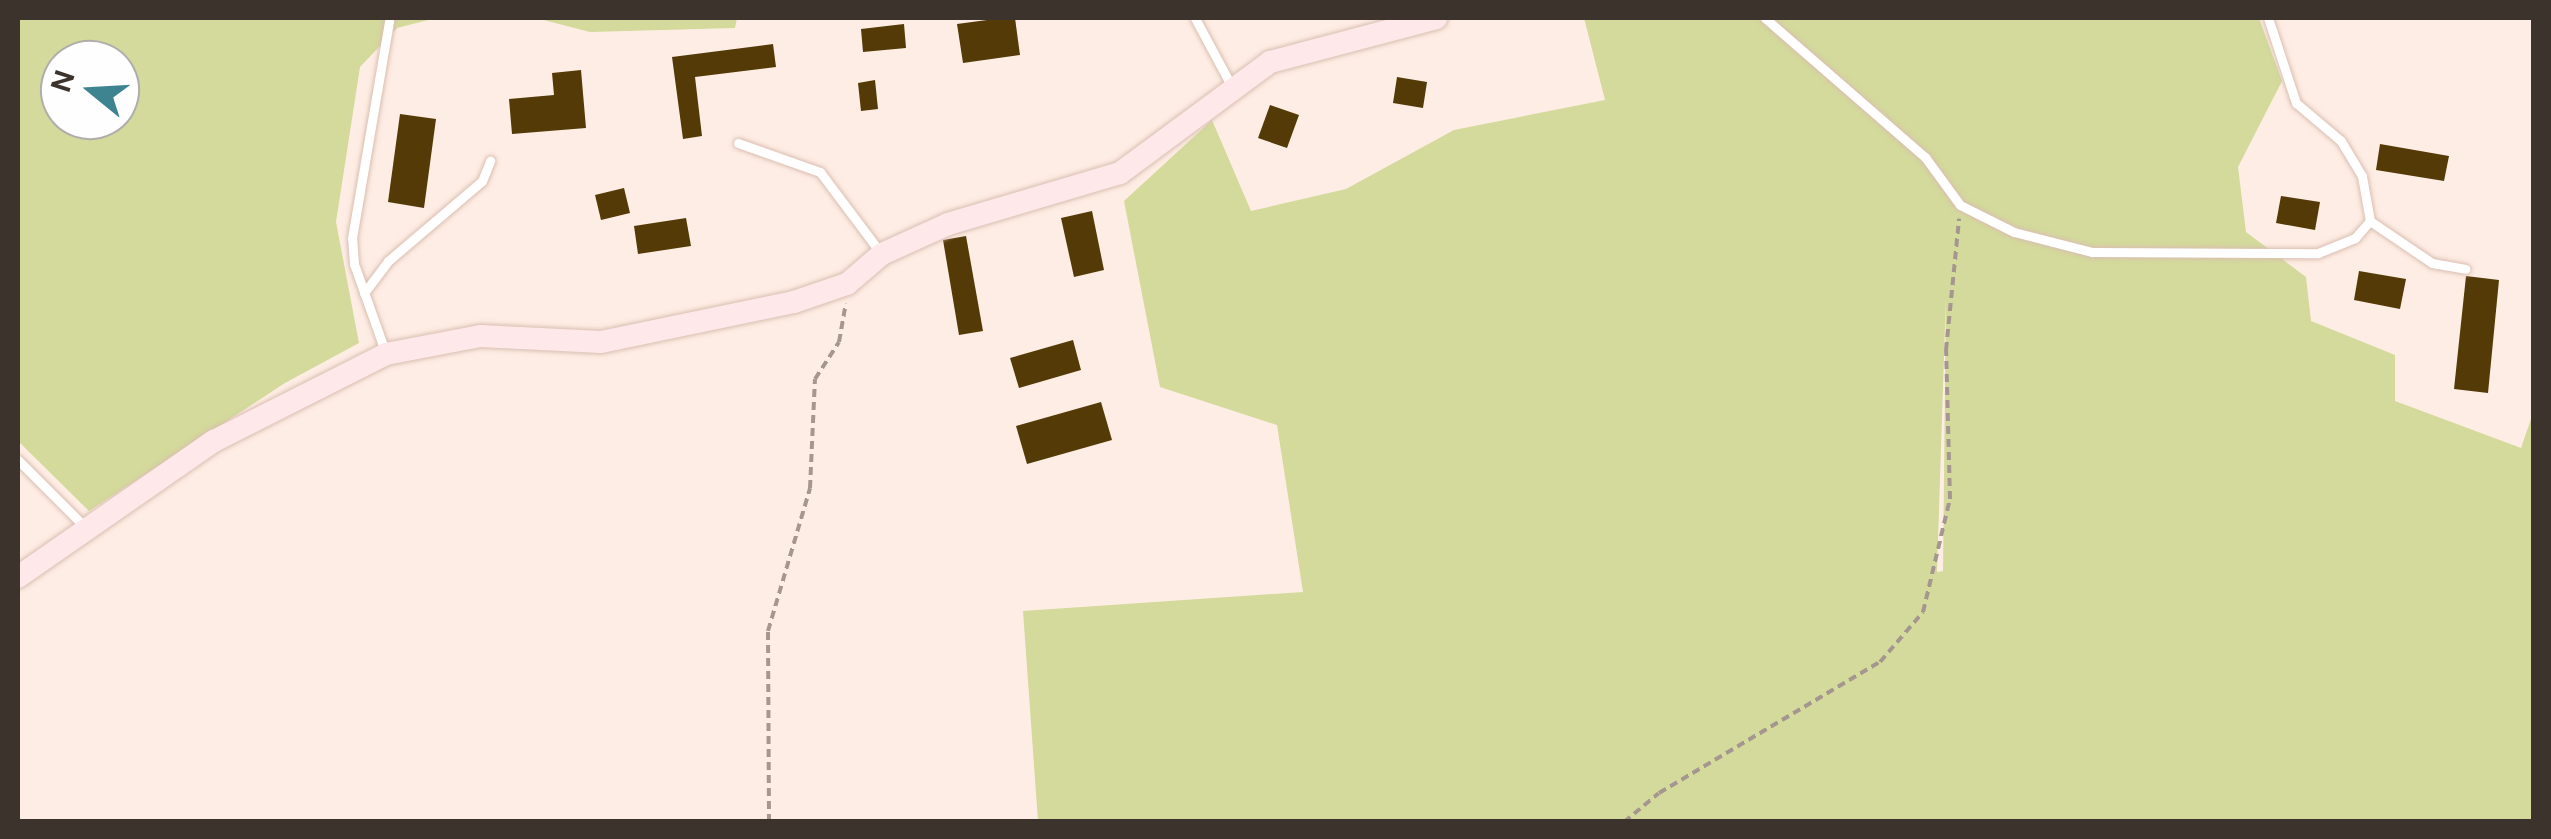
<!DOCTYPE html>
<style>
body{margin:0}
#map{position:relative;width:2551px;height:839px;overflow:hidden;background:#feede4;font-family:"DM Sans",sans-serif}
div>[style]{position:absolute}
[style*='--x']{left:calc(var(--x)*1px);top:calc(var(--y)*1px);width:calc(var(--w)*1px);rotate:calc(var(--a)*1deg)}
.green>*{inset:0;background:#d3da9b}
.building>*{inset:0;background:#533a06}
.path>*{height:4px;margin-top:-2px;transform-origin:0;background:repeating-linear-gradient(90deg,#a5978f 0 8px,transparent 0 13px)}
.roads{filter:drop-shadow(0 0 2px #dabeb1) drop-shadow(0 0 2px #dabeb1)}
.lane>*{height:9px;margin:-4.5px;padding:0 4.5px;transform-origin:4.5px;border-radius:4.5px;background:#fff}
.secondary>*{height:22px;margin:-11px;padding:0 11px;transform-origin:11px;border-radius:11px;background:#fee8ea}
span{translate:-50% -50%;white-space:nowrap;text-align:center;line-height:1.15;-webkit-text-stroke:10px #fefefe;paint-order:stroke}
.frame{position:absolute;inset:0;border:20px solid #3d332d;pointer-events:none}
.north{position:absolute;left:40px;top:40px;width:100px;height:100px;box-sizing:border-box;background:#fefefe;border:2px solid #b1adaa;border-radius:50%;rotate:288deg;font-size:28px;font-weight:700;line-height:40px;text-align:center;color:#3d332d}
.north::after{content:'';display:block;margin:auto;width:35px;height:45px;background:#3e8490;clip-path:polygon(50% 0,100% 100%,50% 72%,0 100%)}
</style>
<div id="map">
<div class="green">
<div style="clip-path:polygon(evenodd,18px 18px,436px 18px,397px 28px,360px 67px,336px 222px,359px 343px,285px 383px,89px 511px,18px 441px,18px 18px,60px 60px,120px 60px,120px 120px,60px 120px,60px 60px)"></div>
<div style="clip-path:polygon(536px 18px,737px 18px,735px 28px,590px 32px)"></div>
<div style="clip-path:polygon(evenodd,1584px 18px,2259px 18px,2282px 81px,2238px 167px,2246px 232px,2306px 277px,2311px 321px,2395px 355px,2395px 401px,2521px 448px,2533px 413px,2533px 821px,1038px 821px,1023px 611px,1303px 592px,1277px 425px,1160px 387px,1124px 201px,1212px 120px,1251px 211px,1346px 189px,1454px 130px,1605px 100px,1584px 18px,1946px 296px,1943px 571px,1938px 572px,1937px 571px,1946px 296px)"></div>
</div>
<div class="building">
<div style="clip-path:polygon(1002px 18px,1015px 18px,1020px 55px,963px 63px,957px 24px)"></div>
<div style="clip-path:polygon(904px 24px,906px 48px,863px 52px,861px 29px)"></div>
<div style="clip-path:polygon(773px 44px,776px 67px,695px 77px,702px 136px,683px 139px,672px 57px)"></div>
<div style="clip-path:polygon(581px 70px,586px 128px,512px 134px,509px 99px,554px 95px,552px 73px)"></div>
<div style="clip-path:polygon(1397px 77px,1427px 82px,1423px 108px,1393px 103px)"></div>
<div style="clip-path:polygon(875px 80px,878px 109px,861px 111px,858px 83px)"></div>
<div style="clip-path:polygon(1270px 105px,1299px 115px,1287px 148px,1258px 138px)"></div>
<div style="clip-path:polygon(400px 114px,436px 119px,424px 208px,388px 202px)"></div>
<div style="clip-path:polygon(2380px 144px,2449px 156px,2444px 181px,2376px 170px)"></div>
<div style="clip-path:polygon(624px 188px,630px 213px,601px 220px,595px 195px)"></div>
<div style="clip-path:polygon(2281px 196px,2320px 202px,2315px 230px,2276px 223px)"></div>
<div style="clip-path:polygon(1092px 211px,1104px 270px,1074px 277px,1061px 218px)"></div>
<div style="clip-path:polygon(686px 218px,691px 246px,638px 254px,634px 226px)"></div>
<div style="clip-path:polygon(966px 236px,983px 331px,959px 335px,943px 240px)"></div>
<div style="clip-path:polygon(2359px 271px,2406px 279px,2400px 309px,2354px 300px)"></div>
<div style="clip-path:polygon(2466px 276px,2499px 280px,2488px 393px,2454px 389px)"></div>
<div style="clip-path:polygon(1073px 340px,1081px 370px,1019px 388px,1010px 358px)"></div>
<div style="clip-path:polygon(1101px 402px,1112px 440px,1027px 464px,1016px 426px)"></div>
</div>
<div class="path">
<div style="--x:769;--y:822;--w:191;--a:-90.3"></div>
<div style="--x:768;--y:631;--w:149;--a:-73.6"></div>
<div style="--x:810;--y:488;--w:109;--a:-87.4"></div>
<div style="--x:815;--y:379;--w:44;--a:-57"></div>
<div style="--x:839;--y:342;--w:39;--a:-80"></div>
<div style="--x:1624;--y:822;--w:45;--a:-39.6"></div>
<div style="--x:1659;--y:793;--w:257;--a:-30.7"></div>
<div style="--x:1880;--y:662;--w:66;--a:-49.3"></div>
<div style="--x:1923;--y:612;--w:116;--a:-76.6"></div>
<div style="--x:1950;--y:499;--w:149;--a:-91.5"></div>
<div style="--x:1946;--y:350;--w:132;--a:-84.3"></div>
</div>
<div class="roads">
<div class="lane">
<div style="--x:1195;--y:18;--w:76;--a:61.8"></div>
<div style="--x:1765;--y:18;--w:212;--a:41"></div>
<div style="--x:1925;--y:157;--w:59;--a:53.9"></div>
<div style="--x:1960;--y:205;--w:60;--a:26.6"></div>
<div style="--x:2014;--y:232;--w:81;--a:14.4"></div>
<div style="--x:2092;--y:252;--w:226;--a:0.3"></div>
<div style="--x:2318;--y:253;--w:40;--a:-22"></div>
<div style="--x:2355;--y:238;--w:23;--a:-49"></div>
<div style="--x:2370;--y:221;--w:46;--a:-100.1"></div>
<div style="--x:2362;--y:176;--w:41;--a:-121"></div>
<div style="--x:2341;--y:141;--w:59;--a:-139.8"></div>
<div style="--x:2296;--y:103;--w:89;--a:-108.2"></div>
<div style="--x:738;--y:143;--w:87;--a:19.5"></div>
<div style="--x:820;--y:172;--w:100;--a:53.1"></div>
<div style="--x:2370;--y:221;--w:75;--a:34.1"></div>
<div style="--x:2432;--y:263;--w:34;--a:10"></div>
<div style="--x:364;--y:293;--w:40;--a:-53"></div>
<div style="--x:388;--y:261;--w:123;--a:-40.4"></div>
<div style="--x:482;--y:181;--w:22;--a:-68"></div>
<div style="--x:385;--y:351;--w:92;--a:-109.6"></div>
<div style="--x:354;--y:264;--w:26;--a:-94"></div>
<div style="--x:352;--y:238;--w:220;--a:-80.3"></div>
<div style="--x:18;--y:460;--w:93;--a:45"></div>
</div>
<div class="secondary">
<div style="--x:18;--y:577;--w:239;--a:-34.8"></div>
<div style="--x:214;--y:441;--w:193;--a:-26.8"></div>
<div style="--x:386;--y:354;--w:96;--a:-10.8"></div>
<div style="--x:480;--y:336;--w:121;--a:2.8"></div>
<div style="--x:601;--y:342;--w:197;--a:-11.7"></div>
<div style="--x:794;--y:302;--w:56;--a:-18.8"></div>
<div style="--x:847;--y:284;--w:46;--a:-40.6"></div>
<div style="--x:882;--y:254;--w:72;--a:-24.4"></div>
<div style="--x:948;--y:224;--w:179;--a:-16.5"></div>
<div style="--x:1120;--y:173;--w:187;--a:-36.5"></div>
<div style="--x:1270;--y:62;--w:172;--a:-14.8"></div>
</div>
</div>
<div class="frame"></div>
<div class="north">N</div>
</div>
